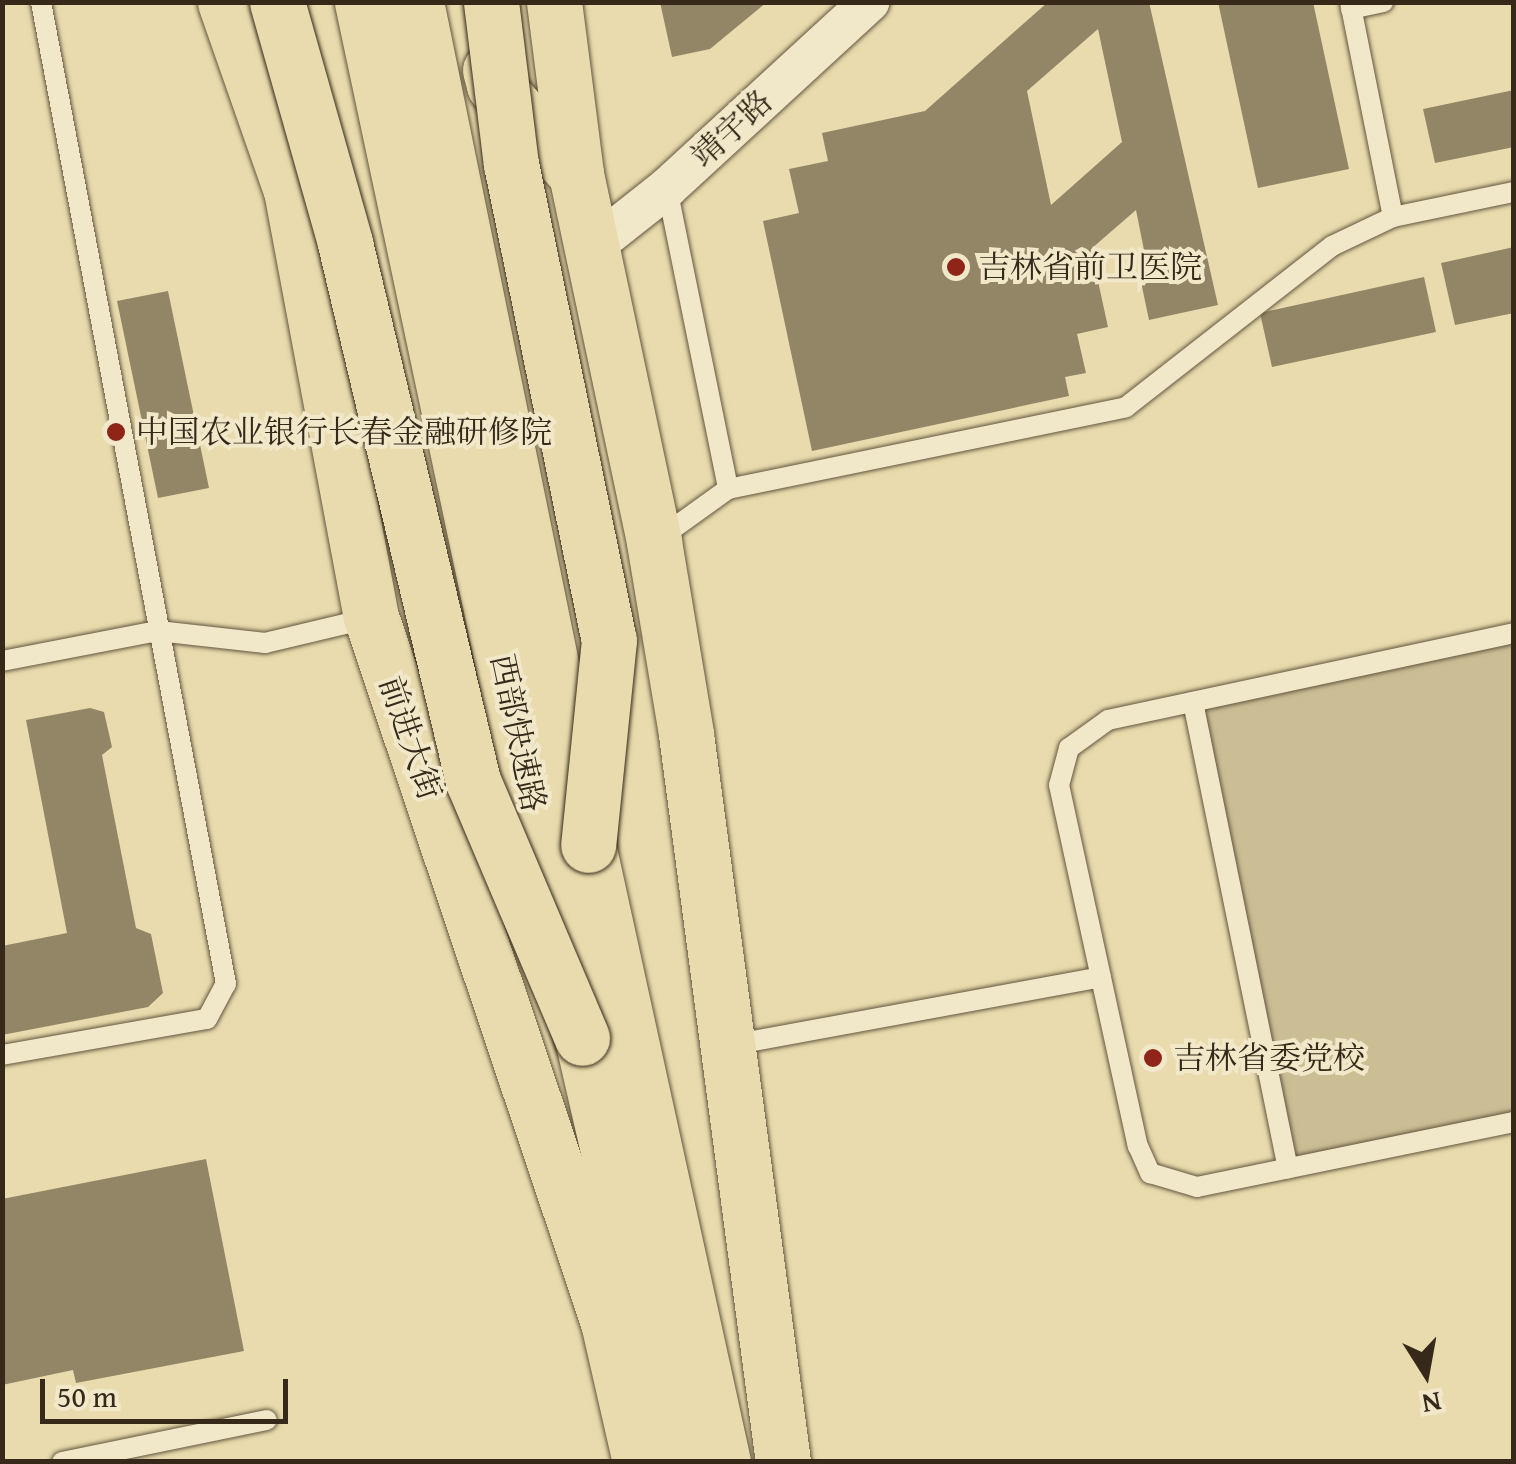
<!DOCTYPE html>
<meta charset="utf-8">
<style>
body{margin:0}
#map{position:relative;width:1516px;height:1464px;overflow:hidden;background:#e9dbad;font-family:"Gentium Book Plus","Noto Serif SC",serif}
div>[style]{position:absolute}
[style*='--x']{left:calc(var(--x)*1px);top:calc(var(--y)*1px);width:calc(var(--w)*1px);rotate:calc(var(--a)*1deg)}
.green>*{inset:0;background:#cbbd94}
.building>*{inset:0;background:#938666}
.roads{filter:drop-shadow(0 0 2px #63563f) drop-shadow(0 0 2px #63563f)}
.service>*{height:20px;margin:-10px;padding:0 10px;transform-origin:10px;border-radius:10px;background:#f1e8ca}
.minor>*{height:40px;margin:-20px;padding:0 20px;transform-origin:20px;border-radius:20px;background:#f1e8ca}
.primary>*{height:55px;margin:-27.5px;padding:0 27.5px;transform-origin:27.5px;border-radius:27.5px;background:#e9dbad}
.trunk>*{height:55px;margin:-27.5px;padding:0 27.5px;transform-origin:27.5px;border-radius:27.5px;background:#e9dbad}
.bridges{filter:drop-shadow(0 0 2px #36291a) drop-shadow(0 0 2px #36291a)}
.trunk-bridge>*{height:55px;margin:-27.5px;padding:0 27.5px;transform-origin:27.5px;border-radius:27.5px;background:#e9dbad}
.dots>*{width:28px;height:28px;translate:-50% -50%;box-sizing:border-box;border:5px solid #f1e8ca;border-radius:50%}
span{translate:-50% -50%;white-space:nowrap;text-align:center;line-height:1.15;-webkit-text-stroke:8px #f1e8ca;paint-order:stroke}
.street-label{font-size:32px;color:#36291a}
.poi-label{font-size:32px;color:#36291a}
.left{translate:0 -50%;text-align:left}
.frame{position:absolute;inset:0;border:5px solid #36291a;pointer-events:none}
.north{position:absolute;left:1376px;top:1324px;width:100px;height:100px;-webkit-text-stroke:8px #f1e8ca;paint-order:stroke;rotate:169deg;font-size:28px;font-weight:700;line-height:40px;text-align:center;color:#36291a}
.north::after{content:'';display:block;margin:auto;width:35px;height:45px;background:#36291a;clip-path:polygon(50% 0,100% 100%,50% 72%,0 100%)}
.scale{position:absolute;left:40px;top:1379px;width:248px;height:45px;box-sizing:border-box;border:5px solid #36291a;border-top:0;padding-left:12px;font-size:30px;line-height:35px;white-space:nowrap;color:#36291a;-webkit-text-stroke:8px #f1e8ca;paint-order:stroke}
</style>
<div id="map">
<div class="green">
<div style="clip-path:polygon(1513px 633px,1513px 1122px,1288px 1168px,1193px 702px)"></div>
</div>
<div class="building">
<div style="clip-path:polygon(660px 2px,767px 2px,710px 49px,672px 57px)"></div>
<div style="clip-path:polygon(evenodd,1048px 2px,1149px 2px,1218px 305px,1149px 320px,1141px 282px,1150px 280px,1136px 210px,1091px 249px,1108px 327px,1077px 334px,1086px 373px,1065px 377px,1069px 396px,812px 451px,763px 221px,799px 213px,789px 169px,828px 161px,822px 133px,925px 111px,1048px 2px,1098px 29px,1122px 142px,1051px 205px,1027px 91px,1098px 29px)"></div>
<div style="clip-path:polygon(1218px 2px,1313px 2px,1349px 169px,1258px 188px)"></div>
<div style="clip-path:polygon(1514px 90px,1514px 147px,1435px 163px,1423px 109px)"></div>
<div style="clip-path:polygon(1514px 247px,1514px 313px,1455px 325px,1441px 263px)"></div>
<div style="clip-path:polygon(1424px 277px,1436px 332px,1272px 367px,1260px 313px)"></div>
<div style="clip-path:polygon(168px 291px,209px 488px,158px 498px,117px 301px)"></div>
<div style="clip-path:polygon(90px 708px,104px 712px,112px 747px,102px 755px,136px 928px,151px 934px,163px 993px,148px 1007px,2px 1035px,2px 946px,67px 933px,26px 720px)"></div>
<div style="clip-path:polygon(206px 1159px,244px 1351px,76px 1383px,73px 1370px,2px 1385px,2px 1199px)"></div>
</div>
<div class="roads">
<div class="service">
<div style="--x:1351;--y:9;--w:33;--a:-12"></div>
<div style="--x:667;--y:188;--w:307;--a:78.5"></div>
<div style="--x:728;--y:489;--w:406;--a:-11.6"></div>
<div style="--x:1126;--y:407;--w:261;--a:-38"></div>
<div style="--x:1332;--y:246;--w:68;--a:-25.4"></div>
<div style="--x:1393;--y:217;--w:219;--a:-101.3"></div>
<div style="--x:1393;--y:217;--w:124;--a:-11.7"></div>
<div style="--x:657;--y:540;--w:87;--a:-35.7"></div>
<div style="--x:1514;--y:633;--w:415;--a:167.9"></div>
<div style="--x:1108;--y:720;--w:48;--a:144.3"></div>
<div style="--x:1069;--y:748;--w:38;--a:105"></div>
<div style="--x:1059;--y:785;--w:370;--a:77.7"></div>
<div style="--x:1138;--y:1146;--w:30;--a:66"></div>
<div style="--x:1150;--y:1173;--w:49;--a:16.6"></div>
<div style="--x:1197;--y:1187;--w:324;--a:-11.6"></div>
<div style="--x:2;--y:661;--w:159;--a:-10.9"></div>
<div style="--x:158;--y:631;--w:108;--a:6.4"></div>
<div style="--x:265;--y:643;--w:108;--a:-13.4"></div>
<div style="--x:1193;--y:702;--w:476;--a:78.5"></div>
<div style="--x:731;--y:1045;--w:376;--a:-10.4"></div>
<div style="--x:2;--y:1055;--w:208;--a:-10"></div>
<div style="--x:207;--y:1019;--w:40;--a:-62"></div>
<div style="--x:226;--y:984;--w:999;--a:-100.67"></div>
<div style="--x:62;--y:1462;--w:209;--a:-11.6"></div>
</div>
<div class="minor">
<div style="--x:590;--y:249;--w:98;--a:-38.4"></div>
<div style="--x:667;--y:188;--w:275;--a:-42.6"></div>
</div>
<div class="primary">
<div style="--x:225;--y:2;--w:199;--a:70.7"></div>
<div style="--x:291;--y:190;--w:434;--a:79.4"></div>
<div style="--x:371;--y:617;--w:744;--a:71.42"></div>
<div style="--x:608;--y:1322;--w:144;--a:77.1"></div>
<div style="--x:554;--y:2;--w:173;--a:82.7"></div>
<div style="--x:576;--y:174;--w:376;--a:78"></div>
<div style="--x:654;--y:542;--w:195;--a:80.5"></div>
<div style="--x:686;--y:734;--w:734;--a:82.41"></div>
</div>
<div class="trunk">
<div style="--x:362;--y:2;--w:1059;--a:78.01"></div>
<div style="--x:582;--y:1038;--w:435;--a:77"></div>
<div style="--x:416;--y:2;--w:860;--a:78.47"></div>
<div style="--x:588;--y:845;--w:632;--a:77.66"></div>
<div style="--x:285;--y:70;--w:120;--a:87.1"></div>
<div style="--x:490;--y:70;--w:16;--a:75"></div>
<div style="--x:494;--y:85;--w:121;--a:47.3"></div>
</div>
</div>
<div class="bridges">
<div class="trunk-bridge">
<div style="--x:277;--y:2;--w:250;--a:74.2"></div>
<div style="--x:345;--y:243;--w:553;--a:76.62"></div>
<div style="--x:473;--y:781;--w:279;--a:67"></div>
<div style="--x:491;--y:2;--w:163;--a:83"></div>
<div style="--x:511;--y:164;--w:486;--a:78.4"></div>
<div style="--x:609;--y:640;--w:206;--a:95.8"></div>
</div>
</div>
<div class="dots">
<div style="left:956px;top:267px;background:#8f2418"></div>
<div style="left:116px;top:432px;background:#8f2418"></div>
<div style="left:1153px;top:1058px;background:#8f2418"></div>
</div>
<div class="street-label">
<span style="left:732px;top:129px;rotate:-43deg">靖宇路</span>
<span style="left:518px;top:733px;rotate:78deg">西部快速路</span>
<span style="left:410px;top:738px;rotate:71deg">前进大街</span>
</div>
<div class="poi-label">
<span class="left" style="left:978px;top:267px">吉林省前卫医院</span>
<span class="left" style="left:136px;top:432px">中国农业银行长春金融研修院</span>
<span class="left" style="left:1173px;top:1058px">吉林省委党校</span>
</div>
<div class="frame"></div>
<div class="north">N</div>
<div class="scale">50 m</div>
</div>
